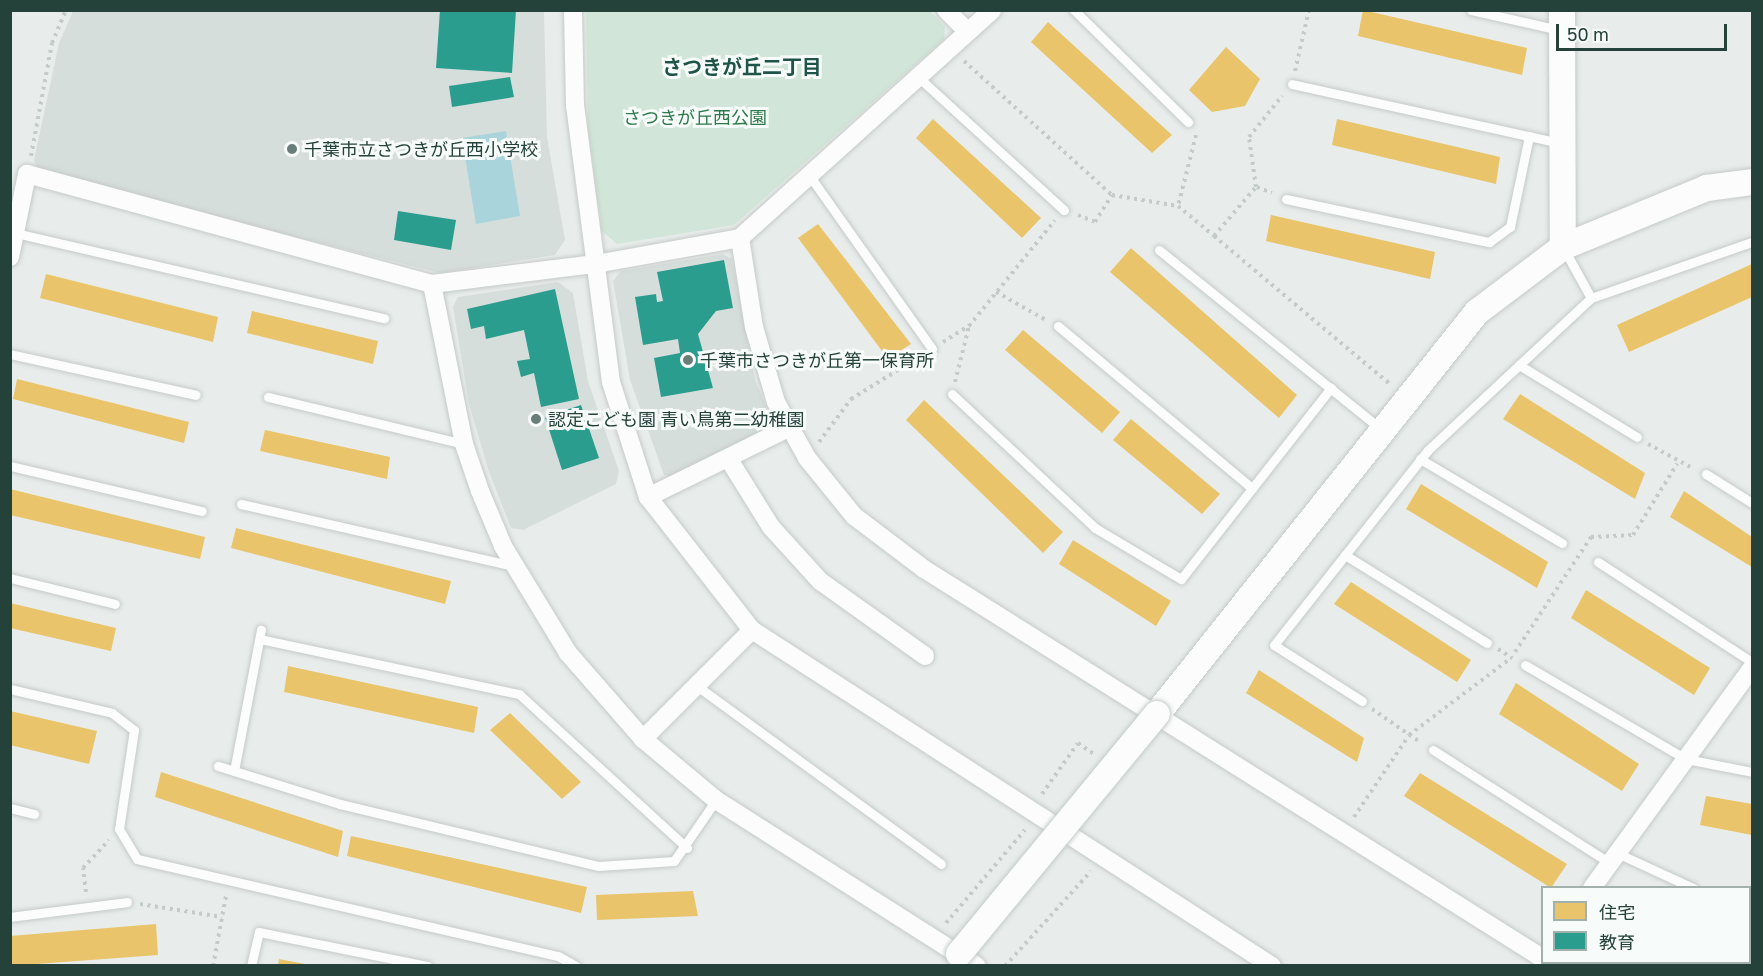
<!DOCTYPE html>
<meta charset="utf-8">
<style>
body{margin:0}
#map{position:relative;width:1763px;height:976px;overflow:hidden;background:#e8edeb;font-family:"Golos Text","Noto Sans JP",sans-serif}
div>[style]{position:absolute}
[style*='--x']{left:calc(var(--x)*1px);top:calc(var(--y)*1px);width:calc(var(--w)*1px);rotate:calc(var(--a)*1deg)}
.built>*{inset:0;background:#d6dedb}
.green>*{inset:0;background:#d1e6d8}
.water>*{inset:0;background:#a9d4db}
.homes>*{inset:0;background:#e9c46a}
.schools>*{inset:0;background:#2a9d8f}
.path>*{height:4px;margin-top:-2px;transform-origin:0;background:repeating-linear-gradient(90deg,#c3ccca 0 3px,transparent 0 7.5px)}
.roads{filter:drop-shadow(0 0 2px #c5cac8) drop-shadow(0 0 2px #c5cac8)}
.lane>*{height:9px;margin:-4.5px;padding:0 4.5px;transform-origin:4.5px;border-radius:4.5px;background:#fcfcfc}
.street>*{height:18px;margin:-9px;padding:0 9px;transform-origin:9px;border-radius:9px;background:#fcfcfc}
.secondary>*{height:26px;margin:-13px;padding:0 13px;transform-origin:13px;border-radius:13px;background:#fcfcfc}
.bridges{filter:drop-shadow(0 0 2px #c3cbc8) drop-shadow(0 0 2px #c3cbc8)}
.secondary-bridge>*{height:26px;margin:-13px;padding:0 13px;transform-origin:13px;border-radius:13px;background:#fcfcfc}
.dots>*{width:16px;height:16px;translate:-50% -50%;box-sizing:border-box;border:3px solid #f7fbf9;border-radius:50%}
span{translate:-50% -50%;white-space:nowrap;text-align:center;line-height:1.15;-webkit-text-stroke:6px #f7fbf9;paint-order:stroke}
.park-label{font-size:18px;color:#2d7a4b}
.poi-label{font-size:18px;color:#24423a}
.left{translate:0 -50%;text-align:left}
.neighbourhood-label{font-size:20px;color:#1f5548;font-weight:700}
.frame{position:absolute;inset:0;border:12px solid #24423a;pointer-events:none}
.legend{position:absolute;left:1541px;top:886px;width:210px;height:78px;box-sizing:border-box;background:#f7fbf9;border:2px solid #a3b1ad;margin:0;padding:8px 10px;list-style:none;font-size:18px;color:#24423a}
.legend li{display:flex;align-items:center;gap:12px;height:30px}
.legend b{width:30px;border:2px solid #a3b1ad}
.scale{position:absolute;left:1556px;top:24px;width:171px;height:27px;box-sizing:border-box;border:3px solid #24423a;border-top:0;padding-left:8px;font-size:18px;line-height:21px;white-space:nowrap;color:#24423a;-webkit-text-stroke:4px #f7fbf9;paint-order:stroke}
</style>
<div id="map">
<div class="built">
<div style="clip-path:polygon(73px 11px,544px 11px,547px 137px,565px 240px,555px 255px,440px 273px,39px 172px,34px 160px,59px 43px)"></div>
<div style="clip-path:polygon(723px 254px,732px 259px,755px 380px,771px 417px,769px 431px,676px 477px,664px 475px,630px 380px,613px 281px,621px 271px)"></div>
<div style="clip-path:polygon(558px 282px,573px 293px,588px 381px,619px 471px,616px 484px,523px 530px,511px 528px,488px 469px,469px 404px,453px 307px,458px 297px)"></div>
</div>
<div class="green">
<div style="clip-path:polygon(929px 10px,945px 27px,944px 39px,734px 225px,617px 244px,602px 231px,588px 127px,586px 11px)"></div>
</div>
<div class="water">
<div style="clip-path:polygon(506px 131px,520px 216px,476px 224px,462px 138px)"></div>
</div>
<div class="homes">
<div style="clip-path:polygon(1363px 10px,1527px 48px,1522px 75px,1358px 36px)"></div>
<div style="clip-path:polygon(1048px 22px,1172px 135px,1152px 153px,1031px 42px)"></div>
<div style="clip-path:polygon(1226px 47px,1260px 79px,1245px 106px,1212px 112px,1189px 90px)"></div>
<div style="clip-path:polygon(933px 119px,1041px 218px,1022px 238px,916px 138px)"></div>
<div style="clip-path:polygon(1337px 119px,1500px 157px,1496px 184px,1332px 145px)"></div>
<div style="clip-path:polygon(1271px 215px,1435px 252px,1430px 279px,1266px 241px)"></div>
<div style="clip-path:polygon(818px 224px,911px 344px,888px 359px,798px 238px)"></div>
<div style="clip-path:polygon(1131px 248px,1297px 395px,1279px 418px,1110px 272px)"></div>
<div style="clip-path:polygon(1752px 264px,1752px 297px,1629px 352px,1617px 325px)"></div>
<div style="clip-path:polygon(46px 274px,218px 317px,213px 342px,40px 298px)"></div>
<div style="clip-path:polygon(252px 311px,378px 341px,373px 364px,247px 333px)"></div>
<div style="clip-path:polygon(1023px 330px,1120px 412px,1102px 433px,1005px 350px)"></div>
<div style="clip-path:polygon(17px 379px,189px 422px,184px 443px,13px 399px)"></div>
<div style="clip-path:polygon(1520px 394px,1645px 473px,1635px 499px,1503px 419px)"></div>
<div style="clip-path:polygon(924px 400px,1063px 532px,1043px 553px,906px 420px)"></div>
<div style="clip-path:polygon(1131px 419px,1220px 494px,1202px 514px,1113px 440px)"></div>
<div style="clip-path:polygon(265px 430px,390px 457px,387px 479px,260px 451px)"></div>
<div style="clip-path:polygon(1421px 484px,1548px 562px,1537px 588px,1406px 509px)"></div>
<div style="clip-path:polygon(10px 489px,205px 537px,200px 559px,10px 515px)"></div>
<div style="clip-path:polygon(1684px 491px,1752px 537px,1752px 567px,1670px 517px)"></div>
<div style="clip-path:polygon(236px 528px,451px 581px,445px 604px,231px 548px)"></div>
<div style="clip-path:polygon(1073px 540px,1171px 601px,1156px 626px,1059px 564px)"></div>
<div style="clip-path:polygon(1351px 582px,1471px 660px,1457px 682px,1334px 604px)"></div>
<div style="clip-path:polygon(1586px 590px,1710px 668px,1694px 695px,1571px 618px)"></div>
<div style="clip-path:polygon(10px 603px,116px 628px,111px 651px,10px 628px)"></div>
<div style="clip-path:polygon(288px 666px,478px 707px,474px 733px,284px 692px)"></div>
<div style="clip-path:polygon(1259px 670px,1364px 738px,1357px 762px,1246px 693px)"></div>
<div style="clip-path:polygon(1516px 683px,1639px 764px,1622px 791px,1499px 714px)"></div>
<div style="clip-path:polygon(10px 711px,97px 731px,89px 764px,10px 745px)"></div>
<div style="clip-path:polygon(510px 713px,581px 782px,562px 799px,490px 730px)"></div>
<div style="clip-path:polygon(161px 772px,343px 831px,338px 857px,155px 797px)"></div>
<div style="clip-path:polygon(1420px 773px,1567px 864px,1551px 888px,1404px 796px)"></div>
<div style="clip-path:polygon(1706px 796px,1752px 804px,1752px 835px,1700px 825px)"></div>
<div style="clip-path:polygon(351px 836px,587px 887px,581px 913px,347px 856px)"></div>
<div style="clip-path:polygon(693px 891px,698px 916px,597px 920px,596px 895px)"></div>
<div style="clip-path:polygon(156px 924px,158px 955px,10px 966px,10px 936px)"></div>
<div style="clip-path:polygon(279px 959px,305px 964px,305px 966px,278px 966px)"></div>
</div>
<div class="schools">
<div style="clip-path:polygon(440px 10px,516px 10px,512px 73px,436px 68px)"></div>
<div style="clip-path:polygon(510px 77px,514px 97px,452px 107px,449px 86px)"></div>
<div style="clip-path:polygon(398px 211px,456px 220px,451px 250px,394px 240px)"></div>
<div style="clip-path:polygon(724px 260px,733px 308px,716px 311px,698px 334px,713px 388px,661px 397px,654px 358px,680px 353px,678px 339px,643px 345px,635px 297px,656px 294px,657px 302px,663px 301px,657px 272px)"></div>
<div style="clip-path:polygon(555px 289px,579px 399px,541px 407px,534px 373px,521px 377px,517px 361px,530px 359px,524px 330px,486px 339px,484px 326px,471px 329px,467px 309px)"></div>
<div style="clip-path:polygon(581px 405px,599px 458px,562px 470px,545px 417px)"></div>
</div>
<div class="path">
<div style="--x:964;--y:61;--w:200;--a:42.2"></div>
<div style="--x:1112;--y:195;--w:67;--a:9.5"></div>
<div style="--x:1295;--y:71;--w:63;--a:-77.1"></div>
<div style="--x:1196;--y:135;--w:73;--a:104.2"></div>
<div style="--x:1178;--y:206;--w:47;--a:39.8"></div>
<div style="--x:1214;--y:236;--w:65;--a:-49.4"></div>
<div style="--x:1256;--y:187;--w:50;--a:-98"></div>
<div style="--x:1249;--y:137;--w:53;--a:-51.2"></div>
<div style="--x:31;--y:156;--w:115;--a:-79.5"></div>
<div style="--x:52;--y:43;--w:36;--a:-67"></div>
<div style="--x:1257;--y:187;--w:16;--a:22"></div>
<div style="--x:1078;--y:215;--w:18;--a:22"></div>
<div style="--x:1095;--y:222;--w:32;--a:-58"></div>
<div style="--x:1214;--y:236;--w:230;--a:40.1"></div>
<div style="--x:996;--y:292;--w:57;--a:29.2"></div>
<div style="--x:943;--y:342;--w:31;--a:-32"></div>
<div style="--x:969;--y:326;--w:136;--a:-50.9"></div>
<div style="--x:955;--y:382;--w:58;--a:-76"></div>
<div style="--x:819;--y:442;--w:54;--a:-53.3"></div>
<div style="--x:851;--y:399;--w:80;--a:-31.7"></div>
<div style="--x:1648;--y:444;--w:52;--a:28.5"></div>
<div style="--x:1498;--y:649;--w:17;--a:33"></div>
<div style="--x:1515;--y:652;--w:138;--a:-56.5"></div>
<div style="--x:1591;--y:537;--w:42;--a:-2.7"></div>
<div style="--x:1633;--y:535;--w:84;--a:-58.2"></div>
<div style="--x:1372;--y:709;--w:58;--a:34.5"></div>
<div style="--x:1042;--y:794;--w:62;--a:-54.8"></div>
<div style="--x:1078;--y:743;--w:19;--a:35"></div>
<div style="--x:1354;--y:817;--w:99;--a:-56.1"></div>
<div style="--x:1409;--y:735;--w:128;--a:-37"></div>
<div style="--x:86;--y:892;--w:24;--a:-97"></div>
<div style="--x:83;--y:868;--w:38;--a:-47"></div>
<div style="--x:140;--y:904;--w:83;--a:9"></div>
<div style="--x:946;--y:923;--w:122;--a:-49.7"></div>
<div style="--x:213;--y:966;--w:71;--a:-79.5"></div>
<div style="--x:1005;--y:966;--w:128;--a:-47.8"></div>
</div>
<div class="roads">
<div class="lane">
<div style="--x:1074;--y:10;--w:160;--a:44.5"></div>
<div style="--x:1471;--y:10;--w:90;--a:12.8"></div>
<div style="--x:917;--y:76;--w:199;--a:42.4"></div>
<div style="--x:1292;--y:84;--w:274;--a:12.4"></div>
<div style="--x:809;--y:175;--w:213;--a:54.7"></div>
<div style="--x:1286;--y:199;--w:208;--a:12"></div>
<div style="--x:1489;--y:242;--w:26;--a:-36"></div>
<div style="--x:1510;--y:227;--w:93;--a:-78.2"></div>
<div style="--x:15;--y:233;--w:379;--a:13"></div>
<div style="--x:1159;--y:250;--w:285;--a:38.9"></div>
<div style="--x:1591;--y:298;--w:170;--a:-19.2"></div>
<div style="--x:1058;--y:326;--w:253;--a:39.9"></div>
<div style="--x:10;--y:354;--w:190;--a:12.4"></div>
<div style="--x:1519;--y:365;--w:138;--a:31.4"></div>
<div style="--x:952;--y:394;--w:196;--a:43.1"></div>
<div style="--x:1095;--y:528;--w:100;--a:30.7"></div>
<div style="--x:1181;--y:579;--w:243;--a:-51.9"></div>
<div style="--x:268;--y:397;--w:202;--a:13.5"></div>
<div style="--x:1420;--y:459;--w:165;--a:30.6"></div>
<div style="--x:10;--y:466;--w:197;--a:13.2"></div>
<div style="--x:1706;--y:474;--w:54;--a:32.2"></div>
<div style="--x:241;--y:504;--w:279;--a:12.8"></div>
<div style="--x:1345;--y:555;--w:167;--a:31.8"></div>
<div style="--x:1598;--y:562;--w:184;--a:33"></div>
<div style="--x:10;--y:578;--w:108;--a:13.9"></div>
<div style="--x:260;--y:639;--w:265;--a:12"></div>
<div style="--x:519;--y:694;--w:228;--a:42.5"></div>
<div style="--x:1525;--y:665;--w:186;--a:30.3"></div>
<div style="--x:1686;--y:759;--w:67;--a:11.1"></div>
<div style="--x:697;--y:686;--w:302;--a:36.1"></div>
<div style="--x:10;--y:689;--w:105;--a:13.2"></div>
<div style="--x:112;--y:713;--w:28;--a:38"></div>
<div style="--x:134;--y:730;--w:100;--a:98.6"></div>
<div style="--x:119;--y:829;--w:35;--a:59"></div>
<div style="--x:137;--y:859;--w:432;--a:13"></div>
<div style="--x:558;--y:956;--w:21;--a:29"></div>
<div style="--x:1362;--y:701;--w:104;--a:-147.5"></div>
<div style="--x:1274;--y:645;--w:248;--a:-51.7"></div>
<div style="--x:1428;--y:450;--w:223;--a:-43"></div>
<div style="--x:1591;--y:298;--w:56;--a:-118.9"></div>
<div style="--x:1433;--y:750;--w:210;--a:32.6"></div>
<div style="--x:218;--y:766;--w:128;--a:17.3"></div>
<div style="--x:340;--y:804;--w:266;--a:13.5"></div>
<div style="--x:599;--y:866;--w:75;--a:-3.8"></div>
<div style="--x:674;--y:861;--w:74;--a:-55.5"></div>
<div style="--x:234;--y:771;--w:144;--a:-79.2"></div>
<div style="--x:10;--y:808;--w:25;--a:14"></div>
<div style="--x:1617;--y:853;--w:84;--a:24.7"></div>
<div style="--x:1750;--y:911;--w:2;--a:27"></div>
<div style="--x:10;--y:917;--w:118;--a:-7.3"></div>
<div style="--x:251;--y:966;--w:35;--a:-77"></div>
<div style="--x:259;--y:932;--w:172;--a:11.4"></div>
</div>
<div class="street">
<div style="--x:573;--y:10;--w:95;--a:88.8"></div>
<div style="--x:575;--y:105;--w:279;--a:82.6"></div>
<div style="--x:611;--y:382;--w:121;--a:72.2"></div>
<div style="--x:648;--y:497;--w:169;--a:52"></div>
<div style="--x:752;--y:630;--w:619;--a:32.87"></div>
<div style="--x:946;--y:10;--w:30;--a:45"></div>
<div style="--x:740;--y:238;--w:90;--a:81.1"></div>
<div style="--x:754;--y:327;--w:78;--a:73.7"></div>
<div style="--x:776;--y:402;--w:64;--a:61"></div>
<div style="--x:807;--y:458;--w:75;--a:51"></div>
<div style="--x:854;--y:516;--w:88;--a:37.1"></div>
<div style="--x:924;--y:569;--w:730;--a:32.19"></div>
<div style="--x:10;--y:257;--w:85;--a:-78.4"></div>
<div style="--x:27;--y:174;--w:420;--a:15.2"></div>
<div style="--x:432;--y:284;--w:165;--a:-7"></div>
<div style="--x:596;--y:264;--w:146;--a:-10.2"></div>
<div style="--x:740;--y:238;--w:340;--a:-42.1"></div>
<div style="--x:432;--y:284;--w:163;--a:78.7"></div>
<div style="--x:464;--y:444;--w:50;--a:71.2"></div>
<div style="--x:480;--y:491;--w:60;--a:67.3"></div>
<div style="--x:503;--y:546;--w:125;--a:58.7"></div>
<div style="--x:568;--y:653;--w:114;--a:48.9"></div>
<div style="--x:643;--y:739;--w:95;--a:39.9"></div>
<div style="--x:716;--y:800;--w:309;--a:32.5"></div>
<div style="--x:728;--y:458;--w:81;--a:58.1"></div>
<div style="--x:771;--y:527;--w:73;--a:47.8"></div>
<div style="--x:820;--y:581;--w:129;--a:35.5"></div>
<div style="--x:648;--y:497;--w:156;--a:-26.2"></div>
<div style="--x:643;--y:739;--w:154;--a:-45"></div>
<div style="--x:1592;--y:888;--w:272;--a:-54"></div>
</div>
<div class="secondary">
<div style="--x:1562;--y:10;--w:237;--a:89.8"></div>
<div style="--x:1157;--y:714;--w:514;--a:-51.48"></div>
<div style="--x:1477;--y:312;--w:108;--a:-37.1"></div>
<div style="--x:1563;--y:247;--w:156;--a:-22.3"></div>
<div style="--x:1707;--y:188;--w:45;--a:-7.6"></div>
</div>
</div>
<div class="bridges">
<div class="secondary-bridge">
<div style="--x:959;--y:954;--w:311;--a:-50.5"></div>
</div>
</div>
<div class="dots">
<div style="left:292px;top:149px;background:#697e78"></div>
<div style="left:688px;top:360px;background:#697e78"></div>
<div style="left:536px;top:419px;background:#697e78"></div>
</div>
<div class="park-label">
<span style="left:695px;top:117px">さつきが丘西公園</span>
</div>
<div class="poi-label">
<span class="left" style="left:304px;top:149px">千葉市立さつきが丘西小学校</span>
<span class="left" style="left:700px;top:360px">千葉市さつきが丘第一保育所</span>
<span class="left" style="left:548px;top:419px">認定こども園 青い鳥第二幼稚園</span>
</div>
<div class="neighbourhood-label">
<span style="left:742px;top:66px">さつきが丘二丁目</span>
</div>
<div class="frame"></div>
<ul class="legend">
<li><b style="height:16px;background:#e9c46a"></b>住宅</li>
<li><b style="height:16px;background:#2a9d8f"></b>教育</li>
</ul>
<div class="scale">50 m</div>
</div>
